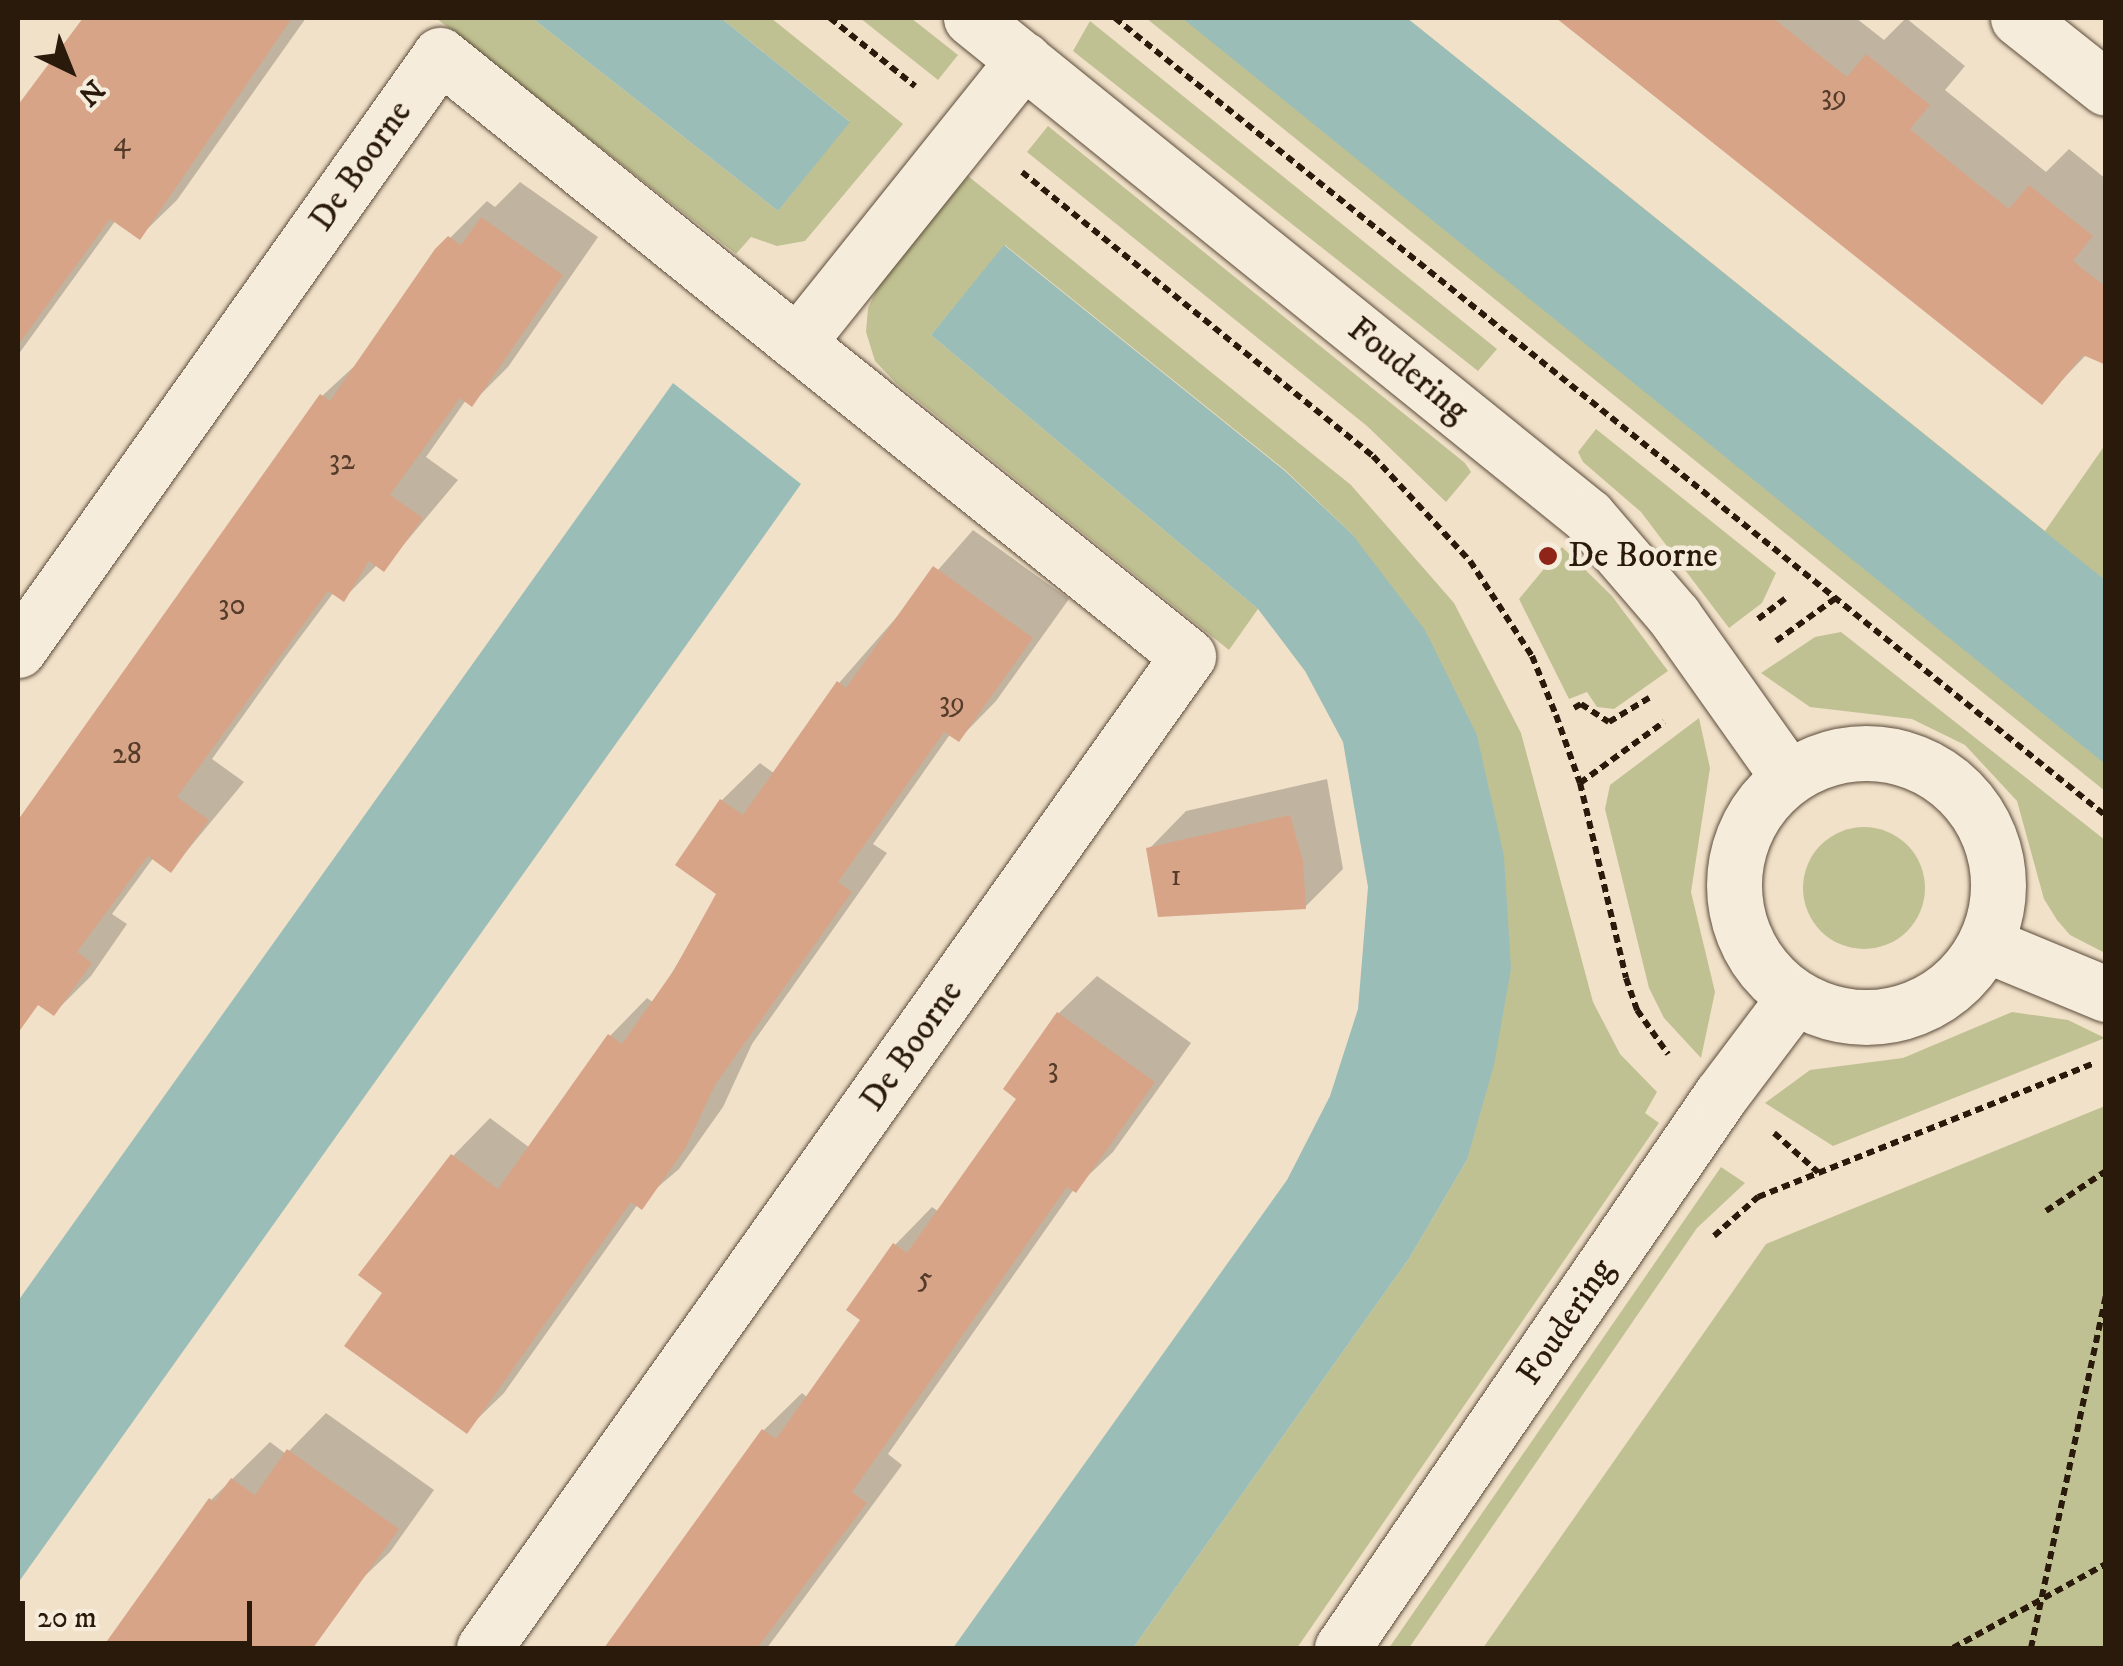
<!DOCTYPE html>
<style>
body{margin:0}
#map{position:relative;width:2123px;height:1666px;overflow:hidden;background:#f1e1c9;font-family:"IM FELL DW Pica",serif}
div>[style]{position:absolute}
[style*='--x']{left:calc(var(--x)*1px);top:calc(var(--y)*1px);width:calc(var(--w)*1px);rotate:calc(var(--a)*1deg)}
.green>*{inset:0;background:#c0c192}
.round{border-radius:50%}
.water>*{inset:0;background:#9bbdb8}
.shadow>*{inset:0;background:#0003}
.building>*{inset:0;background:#d7a488}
.path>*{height:6px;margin-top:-3px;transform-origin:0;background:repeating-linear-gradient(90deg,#2a1a0b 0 8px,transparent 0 13px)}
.roads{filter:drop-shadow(0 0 2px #5c4c3a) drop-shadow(0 0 2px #5c4c3a)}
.street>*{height:55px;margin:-27.5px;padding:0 27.5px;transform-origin:27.5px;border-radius:27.5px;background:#f6ecdc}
.secondary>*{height:55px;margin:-27.5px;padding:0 27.5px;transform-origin:27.5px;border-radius:27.5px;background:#f6ecdc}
.secondary>.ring{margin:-27.5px;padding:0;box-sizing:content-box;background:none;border:55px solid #f6ecdc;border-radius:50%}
.dots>*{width:28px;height:28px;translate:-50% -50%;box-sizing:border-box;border:5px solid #f6ecdc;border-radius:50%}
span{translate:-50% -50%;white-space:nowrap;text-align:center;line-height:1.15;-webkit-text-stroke:9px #f6ecdc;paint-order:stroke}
.number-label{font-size:30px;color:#553c2a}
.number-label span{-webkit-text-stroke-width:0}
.street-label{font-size:35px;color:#2a1a0b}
.poi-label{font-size:35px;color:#2a1a0b}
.left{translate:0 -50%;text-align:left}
.frame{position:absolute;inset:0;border:20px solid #2a1a0b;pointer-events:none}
.north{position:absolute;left:20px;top:20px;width:100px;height:100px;-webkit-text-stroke:8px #f6ecdc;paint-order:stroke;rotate:137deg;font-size:28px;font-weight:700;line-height:40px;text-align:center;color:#2a1a0b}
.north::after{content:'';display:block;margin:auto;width:35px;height:45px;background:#2a1a0b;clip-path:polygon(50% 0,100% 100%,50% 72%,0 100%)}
.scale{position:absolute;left:20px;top:1601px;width:232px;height:45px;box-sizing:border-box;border:5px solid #2a1a0b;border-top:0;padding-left:12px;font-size:30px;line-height:35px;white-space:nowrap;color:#2a1a0b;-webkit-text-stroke:8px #f6ecdc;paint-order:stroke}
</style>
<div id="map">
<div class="green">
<div style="clip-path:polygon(436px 18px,532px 18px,778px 211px,849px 121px,721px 18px,771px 18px,903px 124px,805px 241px,777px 246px,751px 237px,736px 254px)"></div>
<div style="clip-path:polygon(860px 18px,911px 18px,958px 55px,938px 80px)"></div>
<div style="clip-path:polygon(1146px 18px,1253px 18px,2105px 704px,2105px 791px)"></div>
<div style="clip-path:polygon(1407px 18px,2045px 531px,2105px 445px,2105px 594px)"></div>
<div style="clip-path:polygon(1090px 21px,1497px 349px,1478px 371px,1073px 51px)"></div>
<div style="clip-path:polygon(1048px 126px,1465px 463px,1471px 472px,1446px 502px,1367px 426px,1027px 152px)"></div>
<div style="clip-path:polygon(968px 176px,1351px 485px,1454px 603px,1521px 733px,1593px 1002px,1620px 1054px,1657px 1092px,1645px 1113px,1659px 1123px,1297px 1648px,1133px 1648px,1410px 1257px,1467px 1160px,1352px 534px,1285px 470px,1005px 245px,931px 335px,1258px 609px,1229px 650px,896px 383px,875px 361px,866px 332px,868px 308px,880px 283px)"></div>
<div style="clip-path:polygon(1596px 429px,1776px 573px,1762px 603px,1729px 628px,1641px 512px,1583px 462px,1578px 452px)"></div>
<div style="clip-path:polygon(1562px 547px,1612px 596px,1668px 671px,1614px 709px,1597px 707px,1587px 692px,1569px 699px,1519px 599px)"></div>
<div style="clip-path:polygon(1841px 632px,2105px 840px,2105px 953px,2070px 935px,2057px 920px,2044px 899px,2017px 801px,1965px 745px,1912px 719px,1810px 707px,1761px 673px,1815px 637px)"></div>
<div style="clip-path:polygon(1699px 718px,1710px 768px,1691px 892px,1715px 992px,1701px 1058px,1664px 1018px,1649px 988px,1605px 809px,1610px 785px)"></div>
<div class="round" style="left:1803px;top:827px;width:122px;height:122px"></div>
<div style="clip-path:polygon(2012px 1012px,2068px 1020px,2105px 1038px,1833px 1146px,1765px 1103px,1810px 1070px,1903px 1058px)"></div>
<div style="clip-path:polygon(2105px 1106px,2105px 1648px,1483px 1648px,1766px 1244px)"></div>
<div style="clip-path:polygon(1721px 1167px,1745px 1183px,1697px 1228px,1409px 1648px,1389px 1648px)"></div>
</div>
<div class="water">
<div style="clip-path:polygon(532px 18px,721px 18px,850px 122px,778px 211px)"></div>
<div style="clip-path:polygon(1182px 18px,1407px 18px,2105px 580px,2105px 764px)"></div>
<div style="clip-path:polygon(1004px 245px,1285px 471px,1352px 534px,1425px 630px,1477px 735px,1504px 856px,1511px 969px,1494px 1065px,1467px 1160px,1410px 1257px,1133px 1648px,953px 1648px,1287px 1180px,1330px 1096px,1358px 1009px,1368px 887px,1343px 742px,1305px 671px,1258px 609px,931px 335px)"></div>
<div style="clip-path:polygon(673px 383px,801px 484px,18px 1583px,18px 1301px)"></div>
</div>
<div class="shadow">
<div style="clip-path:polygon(86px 18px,306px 18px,177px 200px,139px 237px,116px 220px,18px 355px,18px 115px)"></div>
<div style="clip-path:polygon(1562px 18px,1856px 18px,1884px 40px,1906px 18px,1965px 66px,1945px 90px,1998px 133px,2046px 172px,2069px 149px,2106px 179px,2106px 349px,2087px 354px,2041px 402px)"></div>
<div style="clip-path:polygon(520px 182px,598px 237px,508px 367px,471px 404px,466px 400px,426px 457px,458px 480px,384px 568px,378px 564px,343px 599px,334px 592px,283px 660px,212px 759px,244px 782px,171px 870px,154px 857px,112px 914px,127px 924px,91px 976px,54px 1013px,28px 995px,18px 1010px,18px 827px,322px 396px,361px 360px,437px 251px,487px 201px,495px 207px)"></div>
<div style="clip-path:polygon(973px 530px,1069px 599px,996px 701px,959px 739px,951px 733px,873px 844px,887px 853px,752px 1044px,723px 1107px,679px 1169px,638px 1204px,504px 1393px,466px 1430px,385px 1292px,453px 1156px,490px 1118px,530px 1148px,610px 1036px,647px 998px,654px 1003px,719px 894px,679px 865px,722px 800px,760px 763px,775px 774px,839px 683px)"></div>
<div style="clip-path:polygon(1327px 779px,1343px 869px,1305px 907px,1149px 849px,1186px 811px)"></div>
<div style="clip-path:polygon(1097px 976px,1191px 1043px,1113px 1152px,1074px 1189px,888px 1454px,902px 1465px,767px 1648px,609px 1648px,764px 1430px,802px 1393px,808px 1398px,863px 1319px,895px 1245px,932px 1207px,939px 1212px,1020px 1098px,1006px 1089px,1059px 1013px)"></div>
<div style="clip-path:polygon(326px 1413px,434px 1490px,390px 1552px,289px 1648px,105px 1648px,211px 1500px,270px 1442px,286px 1454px)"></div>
</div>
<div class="building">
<div style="clip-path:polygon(83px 18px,292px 18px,140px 240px,110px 219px,18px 345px,18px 105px)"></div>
<div style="clip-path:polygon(1556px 18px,1773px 18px,1847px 77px,1866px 54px,1930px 105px,1910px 129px,1960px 170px,2009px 209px,2029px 185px,2093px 236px,2073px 261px,2106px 287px,2106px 365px,2083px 355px,2042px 405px)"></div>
<div style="clip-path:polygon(481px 217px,563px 275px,472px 407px,460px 398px,390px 495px,423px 518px,384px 572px,369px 561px,344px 602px,328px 591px,177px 797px,209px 820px,171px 873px,148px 856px,77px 952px,92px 963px,54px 1016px,38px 1005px,18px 1033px,18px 820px,320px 394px,330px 401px,435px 249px,448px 236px,461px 245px)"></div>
<div style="clip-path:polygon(933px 566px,1033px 638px,959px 742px,944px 732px,838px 882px,852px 892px,715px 1085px,686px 1147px,642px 1210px,631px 1202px,467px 1434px,344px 1346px,382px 1293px,358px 1275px,451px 1154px,498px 1189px,608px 1034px,622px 1044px,674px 970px,716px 894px,675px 865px,720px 799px,743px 815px,837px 681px,846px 688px)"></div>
<div style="clip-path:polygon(1290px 815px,1303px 861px,1306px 909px,1158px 917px,1146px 848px)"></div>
<div style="clip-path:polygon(1057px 1012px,1155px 1082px,1076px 1193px,1067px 1187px,852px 1492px,867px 1503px,757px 1648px,604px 1648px,762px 1429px,776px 1439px,860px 1320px,846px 1310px,893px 1243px,907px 1253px,1016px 1099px,1003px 1089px)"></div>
<div style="clip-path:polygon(287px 1449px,399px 1529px,313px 1648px,102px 1648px,209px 1498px,214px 1502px,231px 1478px,255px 1495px)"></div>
</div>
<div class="path">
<div style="--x:830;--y:18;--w:109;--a:38.7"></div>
<div style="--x:1115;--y:18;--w:1272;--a:38.84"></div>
<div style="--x:1022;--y:172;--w:452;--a:39"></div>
<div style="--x:1373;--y:456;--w:143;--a:47.3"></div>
<div style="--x:1470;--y:561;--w:113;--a:56.9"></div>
<div style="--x:1532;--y:656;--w:64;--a:67.9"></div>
<div style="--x:1556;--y:715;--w:72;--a:70.6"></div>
<div style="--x:1580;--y:783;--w:200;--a:76.7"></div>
<div style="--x:1626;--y:978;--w:34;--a:71"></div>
<div style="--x:1637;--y:1010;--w:54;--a:54.8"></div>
<div style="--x:1758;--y:619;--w:34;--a:-37"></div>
<div style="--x:1776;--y:641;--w:74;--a:-35.6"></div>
<div style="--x:1574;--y:708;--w:8;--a:-30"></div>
<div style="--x:1581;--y:704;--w:33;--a:33"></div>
<div style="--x:1609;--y:722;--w:47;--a:-31"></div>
<div style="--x:1580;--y:783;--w:104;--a:-36"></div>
<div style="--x:1774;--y:1133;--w:59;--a:41.6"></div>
<div style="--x:2046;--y:1211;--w:72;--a:-33.7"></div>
<div style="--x:1714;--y:1236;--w:59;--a:-41.6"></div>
<div style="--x:1758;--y:1197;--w:363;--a:-21.7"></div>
<div style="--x:1953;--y:1648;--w:175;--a:-28.8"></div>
<div style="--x:2031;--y:1648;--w:362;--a:-78"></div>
</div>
<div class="roads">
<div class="street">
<div style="--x:2018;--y:18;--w:112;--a:38.5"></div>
<div style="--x:18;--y:650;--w:729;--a:-54.65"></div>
<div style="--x:440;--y:55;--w:459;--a:38.9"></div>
<div style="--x:1985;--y:944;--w:131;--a:22.5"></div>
<div style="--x:484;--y:1648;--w:1216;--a:-54.64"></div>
<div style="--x:1188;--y:656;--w:501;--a:-141.32"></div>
<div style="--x:797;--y:343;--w:363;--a:-51.3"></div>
</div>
<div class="secondary">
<div style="--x:971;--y:18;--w:793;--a:38.91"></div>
<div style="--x:1588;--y:516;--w:132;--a:49.3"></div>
<div style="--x:1674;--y:616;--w:197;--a:54.7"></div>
<div class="ring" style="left:1734px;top:753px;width:209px;height:209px"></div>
<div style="--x:1342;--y:1648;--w:670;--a:-55.58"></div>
<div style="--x:1721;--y:1095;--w:121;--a:-53"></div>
</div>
</div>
<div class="dots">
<div style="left:1548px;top:556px;background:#8f2418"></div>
</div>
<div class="number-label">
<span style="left:1834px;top:96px">39</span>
<span style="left:122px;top:143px">4</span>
<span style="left:342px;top:461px">32</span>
<span style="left:232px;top:606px">30</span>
<span style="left:952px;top:703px">39</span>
<span style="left:127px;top:755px">28</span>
<span style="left:1176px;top:877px">1</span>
<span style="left:1053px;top:1069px">3</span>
<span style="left:925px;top:1279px">5</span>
</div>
<div class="street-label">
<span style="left:361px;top:166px;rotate:-55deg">De Boorne</span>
<span style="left:1408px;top:370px;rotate:39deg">Foudering</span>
<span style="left:912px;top:1046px;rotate:-55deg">De Boorne</span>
<span style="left:1566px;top:1322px;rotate:-56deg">Foudering</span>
</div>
<div class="poi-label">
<span class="left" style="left:1568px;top:556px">De Boorne</span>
</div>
<div class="frame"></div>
<div class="north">N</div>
<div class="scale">20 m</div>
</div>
